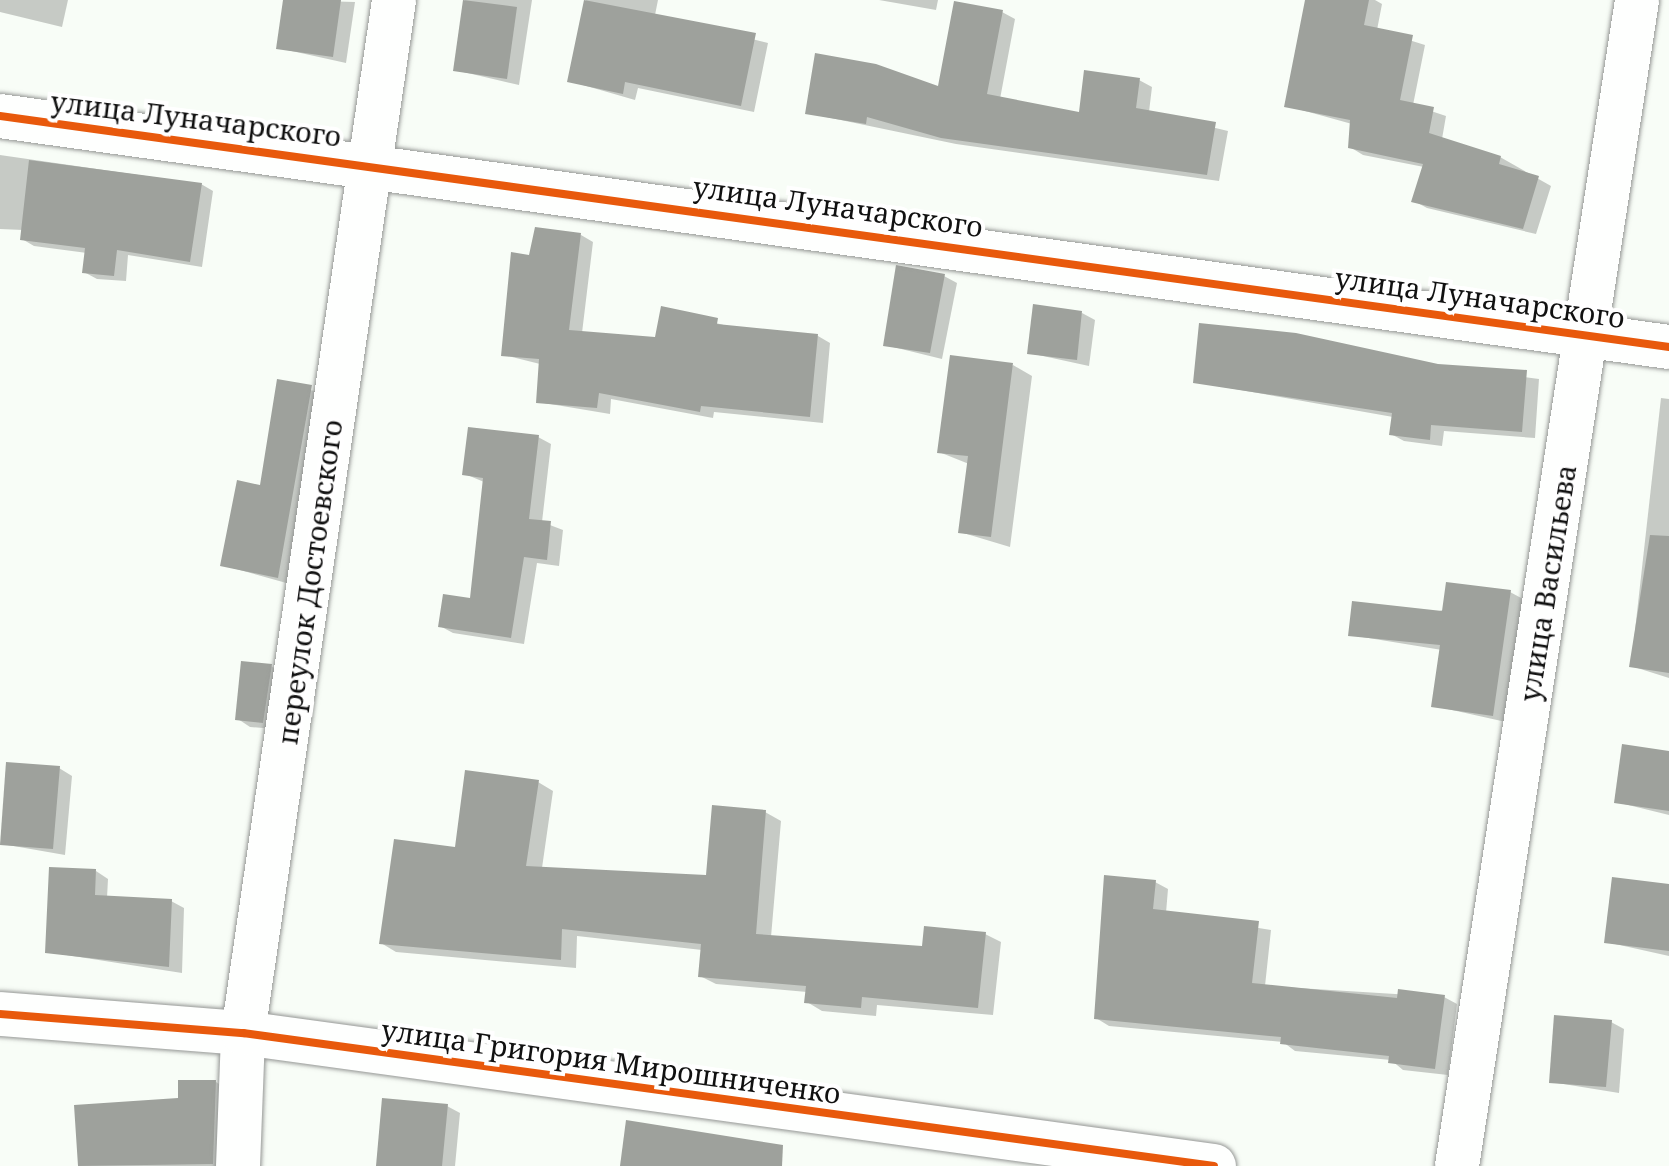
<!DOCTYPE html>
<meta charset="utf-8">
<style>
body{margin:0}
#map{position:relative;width:1669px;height:1166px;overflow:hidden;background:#f8fdf7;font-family:"Noto Serif",serif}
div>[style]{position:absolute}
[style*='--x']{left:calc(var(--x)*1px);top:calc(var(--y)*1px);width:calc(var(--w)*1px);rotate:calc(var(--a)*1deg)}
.shadow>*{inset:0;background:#0003}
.building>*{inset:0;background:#9ea19c}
.roads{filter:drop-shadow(0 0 2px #959795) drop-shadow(0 0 2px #959795)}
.minor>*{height:44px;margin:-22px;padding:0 22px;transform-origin:22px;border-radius:22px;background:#fefffe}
.tertiary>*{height:44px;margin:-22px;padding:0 22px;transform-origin:22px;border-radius:22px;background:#fefffe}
.cycleway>*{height:8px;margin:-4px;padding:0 4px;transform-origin:4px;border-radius:4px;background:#e8590c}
span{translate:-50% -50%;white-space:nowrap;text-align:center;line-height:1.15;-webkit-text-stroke:8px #fff;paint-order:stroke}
.street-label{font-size:28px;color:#111}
</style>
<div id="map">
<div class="shadow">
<div style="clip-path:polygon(0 0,68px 0,62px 27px,0 12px)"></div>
<div style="clip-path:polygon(286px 0,355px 2px,346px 63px,278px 48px)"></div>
<div style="clip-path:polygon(465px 0,532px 0,519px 85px,455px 70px)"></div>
<div style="clip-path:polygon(586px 0,658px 0,655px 15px,768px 43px,754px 112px,638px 88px,635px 100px,569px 81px)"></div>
<div style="clip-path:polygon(879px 0,938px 0,936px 10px)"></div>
<div style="clip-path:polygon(1307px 0,1375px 0,1382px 4px,1377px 30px,1425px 45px,1413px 105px,1446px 116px,1442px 139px,1500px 157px,1551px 186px,1536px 234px,1427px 208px,1414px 201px,1424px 167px,1363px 155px,1350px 147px,1352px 124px,1287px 106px)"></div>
<div style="clip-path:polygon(1002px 12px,1015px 19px,1000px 99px,1080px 114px,1139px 80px,1152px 87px,1149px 112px,1228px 131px,1219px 181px,956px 144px,807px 113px,940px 89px)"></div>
<div style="clip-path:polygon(0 155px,201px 184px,213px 191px,202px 267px,128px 255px,126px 281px,97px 279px,84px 272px,87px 253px,34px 246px,22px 239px,23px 230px,0 229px)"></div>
<div style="clip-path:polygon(581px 235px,593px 242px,582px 333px,657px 339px,663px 309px,731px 327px,818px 336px,830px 343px,823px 423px,714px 412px,713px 418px,611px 399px,610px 414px,538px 402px,540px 364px,504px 355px,531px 258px)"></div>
<div style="clip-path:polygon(944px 276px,957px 283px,942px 359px,885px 345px)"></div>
<div style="clip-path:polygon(1082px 313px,1095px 320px,1089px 366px,1029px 353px)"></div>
<div style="clip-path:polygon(1013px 365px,1032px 376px,1010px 547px,960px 532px,969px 464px,939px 452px)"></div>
<div style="clip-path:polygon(1437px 366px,1539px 379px,1535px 438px,1444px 431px,1442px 446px,1404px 441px,1391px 434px,1393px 417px,1195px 382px)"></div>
<div style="clip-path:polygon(278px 381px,325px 394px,290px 584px,222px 565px,261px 487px)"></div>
<div style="clip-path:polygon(1661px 398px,1669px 399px,1669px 678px,1631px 666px)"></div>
<div style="clip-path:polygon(538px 437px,551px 444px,542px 522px,563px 530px,559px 566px,537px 563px,524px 644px,453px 633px,440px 626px,472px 600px,484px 482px,465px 474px)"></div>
<div style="clip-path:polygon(1510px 592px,1523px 599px,1506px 722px,1434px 706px,1442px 650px,1350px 635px)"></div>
<div style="clip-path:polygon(271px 666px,284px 674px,276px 729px,250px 727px,238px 719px)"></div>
<div style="clip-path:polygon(1669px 753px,1669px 815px,1616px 802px)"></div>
<div style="clip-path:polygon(59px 768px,72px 776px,65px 855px,2px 844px)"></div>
<div style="clip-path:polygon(538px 782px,553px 791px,542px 868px,708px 877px,765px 812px,781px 821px,771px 937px,923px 948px,985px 934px,1001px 942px,993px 1015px,877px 1005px,876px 1016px,822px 1011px,807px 1002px,807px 992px,716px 984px,700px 976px,702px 950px,577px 936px,576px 968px,396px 952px,381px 943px,456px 849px)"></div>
<div style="clip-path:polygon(96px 871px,108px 879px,107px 898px,171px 901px,184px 908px,182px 973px,47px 952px)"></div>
<div style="clip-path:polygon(1155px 882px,1168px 889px,1166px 913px,1271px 930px,1265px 986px,1444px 997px,1457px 1004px,1448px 1075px,1403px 1070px,1391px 1060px,1295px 1051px,1283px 1042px,1109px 1026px,1096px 1018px)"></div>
<div style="clip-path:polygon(1669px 886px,1669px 956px,1606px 942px)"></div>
<div style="clip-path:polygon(1611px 1022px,1624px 1029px,1619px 1093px,1551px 1082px)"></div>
<div style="clip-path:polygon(216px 1082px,228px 1090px,226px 1166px,80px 1166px,76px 1107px,179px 1100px)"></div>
<div style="clip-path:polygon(447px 1106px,460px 1113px,455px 1166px,378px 1166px)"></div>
</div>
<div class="building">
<div style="clip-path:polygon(283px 0,341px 0,333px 57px,276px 49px)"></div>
<div style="clip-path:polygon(463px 0,517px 7px,507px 79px,453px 71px)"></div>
<div style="clip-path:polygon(584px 0,756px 33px,741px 106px,625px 82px,623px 94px,567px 82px)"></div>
<div style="clip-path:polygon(1305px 0,1369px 0,1364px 25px,1413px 35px,1400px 100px,1434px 107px,1429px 133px,1501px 156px,1499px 164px,1539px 176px,1523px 229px,1411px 202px,1423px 164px,1348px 148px,1350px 120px,1284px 107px)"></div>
<div style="clip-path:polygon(954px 1px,1003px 10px,987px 94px,1079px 112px,1084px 70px,1140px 78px,1136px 108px,1216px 122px,1207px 175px,941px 138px,867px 117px,866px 124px,805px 114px,815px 53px,876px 64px,938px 86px)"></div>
<div style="clip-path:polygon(29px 160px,202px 183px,190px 262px,117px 250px,114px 276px,82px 273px,85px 248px,20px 240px)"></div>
<div style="clip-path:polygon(535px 227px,581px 233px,569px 330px,655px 337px,661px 306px,718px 318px,717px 324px,818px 334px,810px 417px,701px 406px,700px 412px,599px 393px,597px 408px,536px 403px,539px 359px,501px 356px,511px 252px,529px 255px)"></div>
<div style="clip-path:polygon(896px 265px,945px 274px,930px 353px,883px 346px)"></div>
<div style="clip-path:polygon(1033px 304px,1082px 311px,1077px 360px,1027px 354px)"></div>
<div style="clip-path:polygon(1199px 323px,1296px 333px,1438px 364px,1527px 370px,1522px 432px,1431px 425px,1430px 440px,1389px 435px,1392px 413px,1193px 383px)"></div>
<div style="clip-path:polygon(950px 355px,1013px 363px,991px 537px,958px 533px,968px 456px,937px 453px)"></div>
<div style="clip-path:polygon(277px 379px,312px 385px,278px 578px,220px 566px,237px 480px,260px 485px)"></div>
<div style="clip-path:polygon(468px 427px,539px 435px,529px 519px,551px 521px,547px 560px,524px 557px,511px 638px,438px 627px,443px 594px,470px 598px,483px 478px,462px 475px)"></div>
<div style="clip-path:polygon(1650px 535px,1669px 536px,1669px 673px,1629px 667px)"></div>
<div style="clip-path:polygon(1446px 582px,1511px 590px,1493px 716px,1431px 707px,1440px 645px,1348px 636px,1352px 601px,1442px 611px)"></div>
<div style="clip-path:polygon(241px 661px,272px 664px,263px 723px,235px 720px)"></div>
<div style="clip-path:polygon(1622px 744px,1669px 751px,1669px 811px,1614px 803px)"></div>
<div style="clip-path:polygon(6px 762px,60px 766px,53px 849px,0 845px)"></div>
<div style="clip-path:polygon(465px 770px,539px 780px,526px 866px,706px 875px,712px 805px,766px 810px,756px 934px,922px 946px,924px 926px,986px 932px,978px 1008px,862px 997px,861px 1008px,804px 1003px,806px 986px,698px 977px,701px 944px,562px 929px,561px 960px,379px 944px,394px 839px,455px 847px)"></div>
<div style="clip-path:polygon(49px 867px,96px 869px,95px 895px,172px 899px,169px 967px,45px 953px)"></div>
<div style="clip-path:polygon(1104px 875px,1156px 880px,1153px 909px,1259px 921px,1252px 983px,1397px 998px,1398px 989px,1445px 995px,1435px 1069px,1388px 1063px,1389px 1056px,1280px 1044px,1281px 1037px,1094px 1019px)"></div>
<div style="clip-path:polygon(1612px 877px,1669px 884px,1669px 951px,1604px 943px)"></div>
<div style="clip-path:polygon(1554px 1015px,1612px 1020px,1606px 1087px,1549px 1083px)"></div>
<div style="clip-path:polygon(178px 1080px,216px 1080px,213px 1164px,78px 1166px,74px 1105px,178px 1098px)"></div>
<div style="clip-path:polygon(382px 1098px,448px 1104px,442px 1166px,376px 1166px)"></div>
<div style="clip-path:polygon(626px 1120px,783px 1145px,782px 1166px,620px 1166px)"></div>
</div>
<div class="roads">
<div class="minor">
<div style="--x:0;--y:116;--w:1685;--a:7.88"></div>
<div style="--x:0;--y:1014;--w:244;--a:4.5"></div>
<div style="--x:243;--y:1033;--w:980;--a:7.8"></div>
<div style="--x:238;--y:1166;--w:133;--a:-87.8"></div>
<div style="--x:243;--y:1033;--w:1044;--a:-81.68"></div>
</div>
<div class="tertiary">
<div style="--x:1457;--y:1166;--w:1180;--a:-81.22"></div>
</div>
</div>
<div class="cycleway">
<div style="--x:0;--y:116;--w:1685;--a:7.88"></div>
<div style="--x:0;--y:1014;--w:244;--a:4.5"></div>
<div style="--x:243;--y:1033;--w:980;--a:7.8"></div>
</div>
<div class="street-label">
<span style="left:196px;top:118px;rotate:7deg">улица Луначарского</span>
<span style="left:838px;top:206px;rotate:8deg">улица Луначарского</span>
<span style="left:1480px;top:297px;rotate:8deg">улица Луначарского</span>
<span style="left:309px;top:582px;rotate:-82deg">переулок Достоевского</span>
<span style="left:1547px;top:583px;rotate:-81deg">улица Васильева</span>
<span style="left:611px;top:1061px;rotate:8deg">улица Григория Мирошниченко</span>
</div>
</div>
